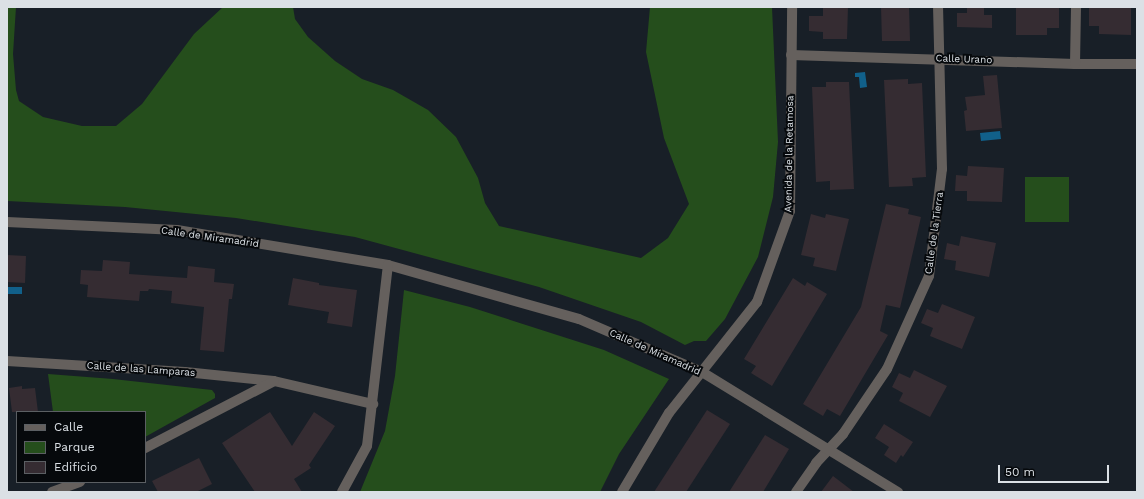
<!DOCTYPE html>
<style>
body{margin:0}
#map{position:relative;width:1144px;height:499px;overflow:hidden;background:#181f27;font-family:"Work Sans",sans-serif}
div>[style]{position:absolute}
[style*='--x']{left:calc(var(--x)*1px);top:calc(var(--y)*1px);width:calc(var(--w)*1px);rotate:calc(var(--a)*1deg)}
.green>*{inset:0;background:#254e1c}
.water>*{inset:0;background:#11608a}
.building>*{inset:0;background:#352c32}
.minor>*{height:10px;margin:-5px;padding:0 5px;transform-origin:5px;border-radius:5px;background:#65605d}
.tertiary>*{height:10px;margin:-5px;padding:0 5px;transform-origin:5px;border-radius:5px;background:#65605d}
span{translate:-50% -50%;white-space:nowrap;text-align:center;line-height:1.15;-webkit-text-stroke:4px #06090c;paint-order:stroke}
.street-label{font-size:10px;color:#dbe0e5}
.frame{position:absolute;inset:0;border:8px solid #dbe0e5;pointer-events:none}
.legend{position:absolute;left:16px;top:411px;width:130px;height:72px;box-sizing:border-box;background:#06090c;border:1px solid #5b5f63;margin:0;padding:5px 7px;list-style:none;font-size:12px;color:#dbe0e5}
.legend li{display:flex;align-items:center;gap:8px;height:20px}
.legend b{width:20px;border:1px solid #5b5f63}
.scale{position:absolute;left:998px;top:465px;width:111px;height:18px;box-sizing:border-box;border:2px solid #dbe0e5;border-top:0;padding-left:5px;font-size:12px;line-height:14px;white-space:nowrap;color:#dbe0e5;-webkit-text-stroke:3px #06090c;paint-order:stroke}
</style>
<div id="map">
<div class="green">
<div style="clip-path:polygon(7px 7px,16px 7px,13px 54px,16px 90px,19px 101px,43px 117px,82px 126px,116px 126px,142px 104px,194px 34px,223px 7px,293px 7px,295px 19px,308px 37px,335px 61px,362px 79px,393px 90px,428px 110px,456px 137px,478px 178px,485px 203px,499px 226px,641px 258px,668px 238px,689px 204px,664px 138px,646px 52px,650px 7px,772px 7px,778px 142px,773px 197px,758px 257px,725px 319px,706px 341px,694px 341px,685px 345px,641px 322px,539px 287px,355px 237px,236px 218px,125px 207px,7px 201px)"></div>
<div style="clip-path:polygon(1025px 177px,1069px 177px,1069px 222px,1025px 222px)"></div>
<div style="clip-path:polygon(404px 290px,470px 307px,604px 350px,669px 379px,619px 454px,600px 492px,360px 492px,385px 431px,395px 376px)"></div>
<div style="clip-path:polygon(48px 374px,113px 379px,212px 390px,215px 394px,215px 398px,145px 437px,145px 412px,53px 412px)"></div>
</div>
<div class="water">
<div style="clip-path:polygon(865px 72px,867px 87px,860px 88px,859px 77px,855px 77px,855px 73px)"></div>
<div style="clip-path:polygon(1000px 131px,1001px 139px,981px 141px,980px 133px)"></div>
<div style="clip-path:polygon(7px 287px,22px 287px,22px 294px,7px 294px)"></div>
</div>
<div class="building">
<div style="clip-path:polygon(823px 7px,848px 7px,847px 39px,823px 39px,823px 32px,809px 31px,809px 16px,823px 16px)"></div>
<div style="clip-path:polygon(881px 7px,909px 7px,910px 41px,882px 41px)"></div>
<div style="clip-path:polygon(967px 7px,984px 7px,984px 15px,992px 15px,992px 28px,957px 27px,957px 13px,967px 13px)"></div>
<div style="clip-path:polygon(1016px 7px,1059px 7px,1059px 28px,1047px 28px,1047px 35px,1016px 35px)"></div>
<div style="clip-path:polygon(1089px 7px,1131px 7px,1131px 35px,1099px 34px,1099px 26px,1089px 26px)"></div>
<div style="clip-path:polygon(997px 75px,1002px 128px,966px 131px,964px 111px,967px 110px,965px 97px,985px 95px,983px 76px)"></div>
<div style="clip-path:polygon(908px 79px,908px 84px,922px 83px,926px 177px,912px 178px,913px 186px,889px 187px,884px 80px)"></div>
<div style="clip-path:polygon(826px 82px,849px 82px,854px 189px,830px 190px,830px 181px,816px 182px,812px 87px,826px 87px)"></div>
<div style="clip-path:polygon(968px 166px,1004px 168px,1002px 202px,967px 201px,967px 191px,955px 191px,956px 175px,967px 176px)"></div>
<div style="clip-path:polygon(886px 204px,909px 209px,908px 214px,921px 217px,900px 308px,886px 305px,880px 331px,888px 335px,840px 416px,827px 409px,823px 416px,803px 404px,861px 307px)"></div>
<div style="clip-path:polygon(811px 214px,825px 218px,826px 214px,849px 219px,836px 271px,813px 266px,815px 258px,801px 255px)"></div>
<div style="clip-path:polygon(961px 236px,996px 243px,989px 277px,955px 270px,956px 261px,944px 259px,947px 243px,959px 246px)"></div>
<div style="clip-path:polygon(7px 255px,26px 256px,25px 283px,7px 282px)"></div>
<div style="clip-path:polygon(103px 260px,130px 262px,129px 274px,187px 278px,188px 266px,215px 269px,214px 282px,234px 284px,232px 299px,229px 299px,224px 352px,200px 350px,204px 307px,171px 303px,172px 291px,149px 289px,148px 291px,140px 291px,139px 301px,87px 297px,88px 285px,80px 284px,81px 270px,102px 271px)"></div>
<div style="clip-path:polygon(293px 278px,319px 283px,319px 285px,357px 290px,352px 327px,327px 323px,329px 312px,288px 305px)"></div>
<div style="clip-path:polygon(793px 278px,805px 286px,807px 282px,827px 294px,772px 386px,751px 373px,756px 366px,744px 359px)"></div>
<div style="clip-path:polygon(942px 304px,975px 317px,962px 349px,930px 336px,933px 328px,921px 323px,927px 309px,938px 313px)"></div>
<div style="clip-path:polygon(914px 370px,947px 386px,930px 417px,899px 401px,903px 393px,892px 387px,899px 373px,910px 378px)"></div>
<div style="clip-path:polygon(22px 386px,22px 389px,35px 388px,38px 412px,12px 412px,9px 388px)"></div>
<div style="clip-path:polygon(707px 410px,730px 424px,686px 492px,654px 492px)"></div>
<div style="clip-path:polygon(270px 412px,292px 446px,314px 412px,335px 426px,309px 465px,311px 468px,294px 479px,302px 492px,255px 492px,222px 443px)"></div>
<div style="clip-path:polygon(884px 424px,913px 442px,903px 457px,901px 455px,896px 463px,884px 455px,889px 447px,875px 438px)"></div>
<div style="clip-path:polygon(765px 435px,789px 449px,763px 492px,729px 492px)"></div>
<div style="clip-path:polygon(199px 458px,212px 484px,196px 492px,158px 492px,152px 481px)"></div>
<div style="clip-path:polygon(833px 476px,854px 492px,821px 492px)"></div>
</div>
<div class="minor">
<div style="--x:791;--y:55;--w:284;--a:1.8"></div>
<div style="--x:1075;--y:64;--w:62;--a:0"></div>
<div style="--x:1075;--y:64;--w:57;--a:-89"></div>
<div style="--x:7;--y:361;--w:178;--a:3.5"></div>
<div style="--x:185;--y:372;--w:89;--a:5.8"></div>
<div style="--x:274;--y:381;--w:102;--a:13.1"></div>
<div style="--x:145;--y:448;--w:145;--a:-27.4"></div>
<div style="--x:52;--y:492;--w:30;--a:-20"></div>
<div style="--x:622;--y:492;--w:92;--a:-59.3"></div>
<div style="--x:669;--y:413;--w:142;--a:-51.6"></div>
<div style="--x:757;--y:302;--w:97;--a:-70.1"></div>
<div style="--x:790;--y:211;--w:204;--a:-89.4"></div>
<div style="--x:796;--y:492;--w:35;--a:-55"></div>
<div style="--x:816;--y:463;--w:40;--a:-47"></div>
<div style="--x:843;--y:434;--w:78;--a:-55.9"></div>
<div style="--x:887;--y:369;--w:102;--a:-65.7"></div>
<div style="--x:929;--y:276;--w:108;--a:-83.1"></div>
<div style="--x:942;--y:169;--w:162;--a:-91.4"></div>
</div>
<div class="tertiary">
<div style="--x:7;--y:222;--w:170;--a:2.7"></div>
<div style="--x:177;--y:230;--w:214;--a:9.4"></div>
<div style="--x:388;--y:265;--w:198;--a:15.8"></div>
<div style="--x:579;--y:319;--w:134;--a:23.3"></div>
<div style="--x:702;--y:372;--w:230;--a:31.5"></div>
<div style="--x:342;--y:492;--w:52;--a:-61.5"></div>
<div style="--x:367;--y:446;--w:182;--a:-83.4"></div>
</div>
<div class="street-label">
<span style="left:964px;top:59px;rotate:2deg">Calle Urano</span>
<span style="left:789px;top:154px;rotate:-89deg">Avenida de la Retamosa</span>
<span style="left:934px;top:233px;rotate:-82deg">Calle de la Tierra</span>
<span style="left:210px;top:237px;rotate:8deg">Calle de Miramadrid</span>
<span style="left:655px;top:352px;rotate:24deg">Calle de Miramadrid</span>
<span style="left:141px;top:369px;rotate:4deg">Calle de las Lamparas</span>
</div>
<div class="frame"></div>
<ul class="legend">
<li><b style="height:5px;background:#65605d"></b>Calle</li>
<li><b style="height:11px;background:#254e1c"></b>Parque</li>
<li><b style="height:11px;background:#352c32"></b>Edificio</li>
</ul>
<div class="scale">50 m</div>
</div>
